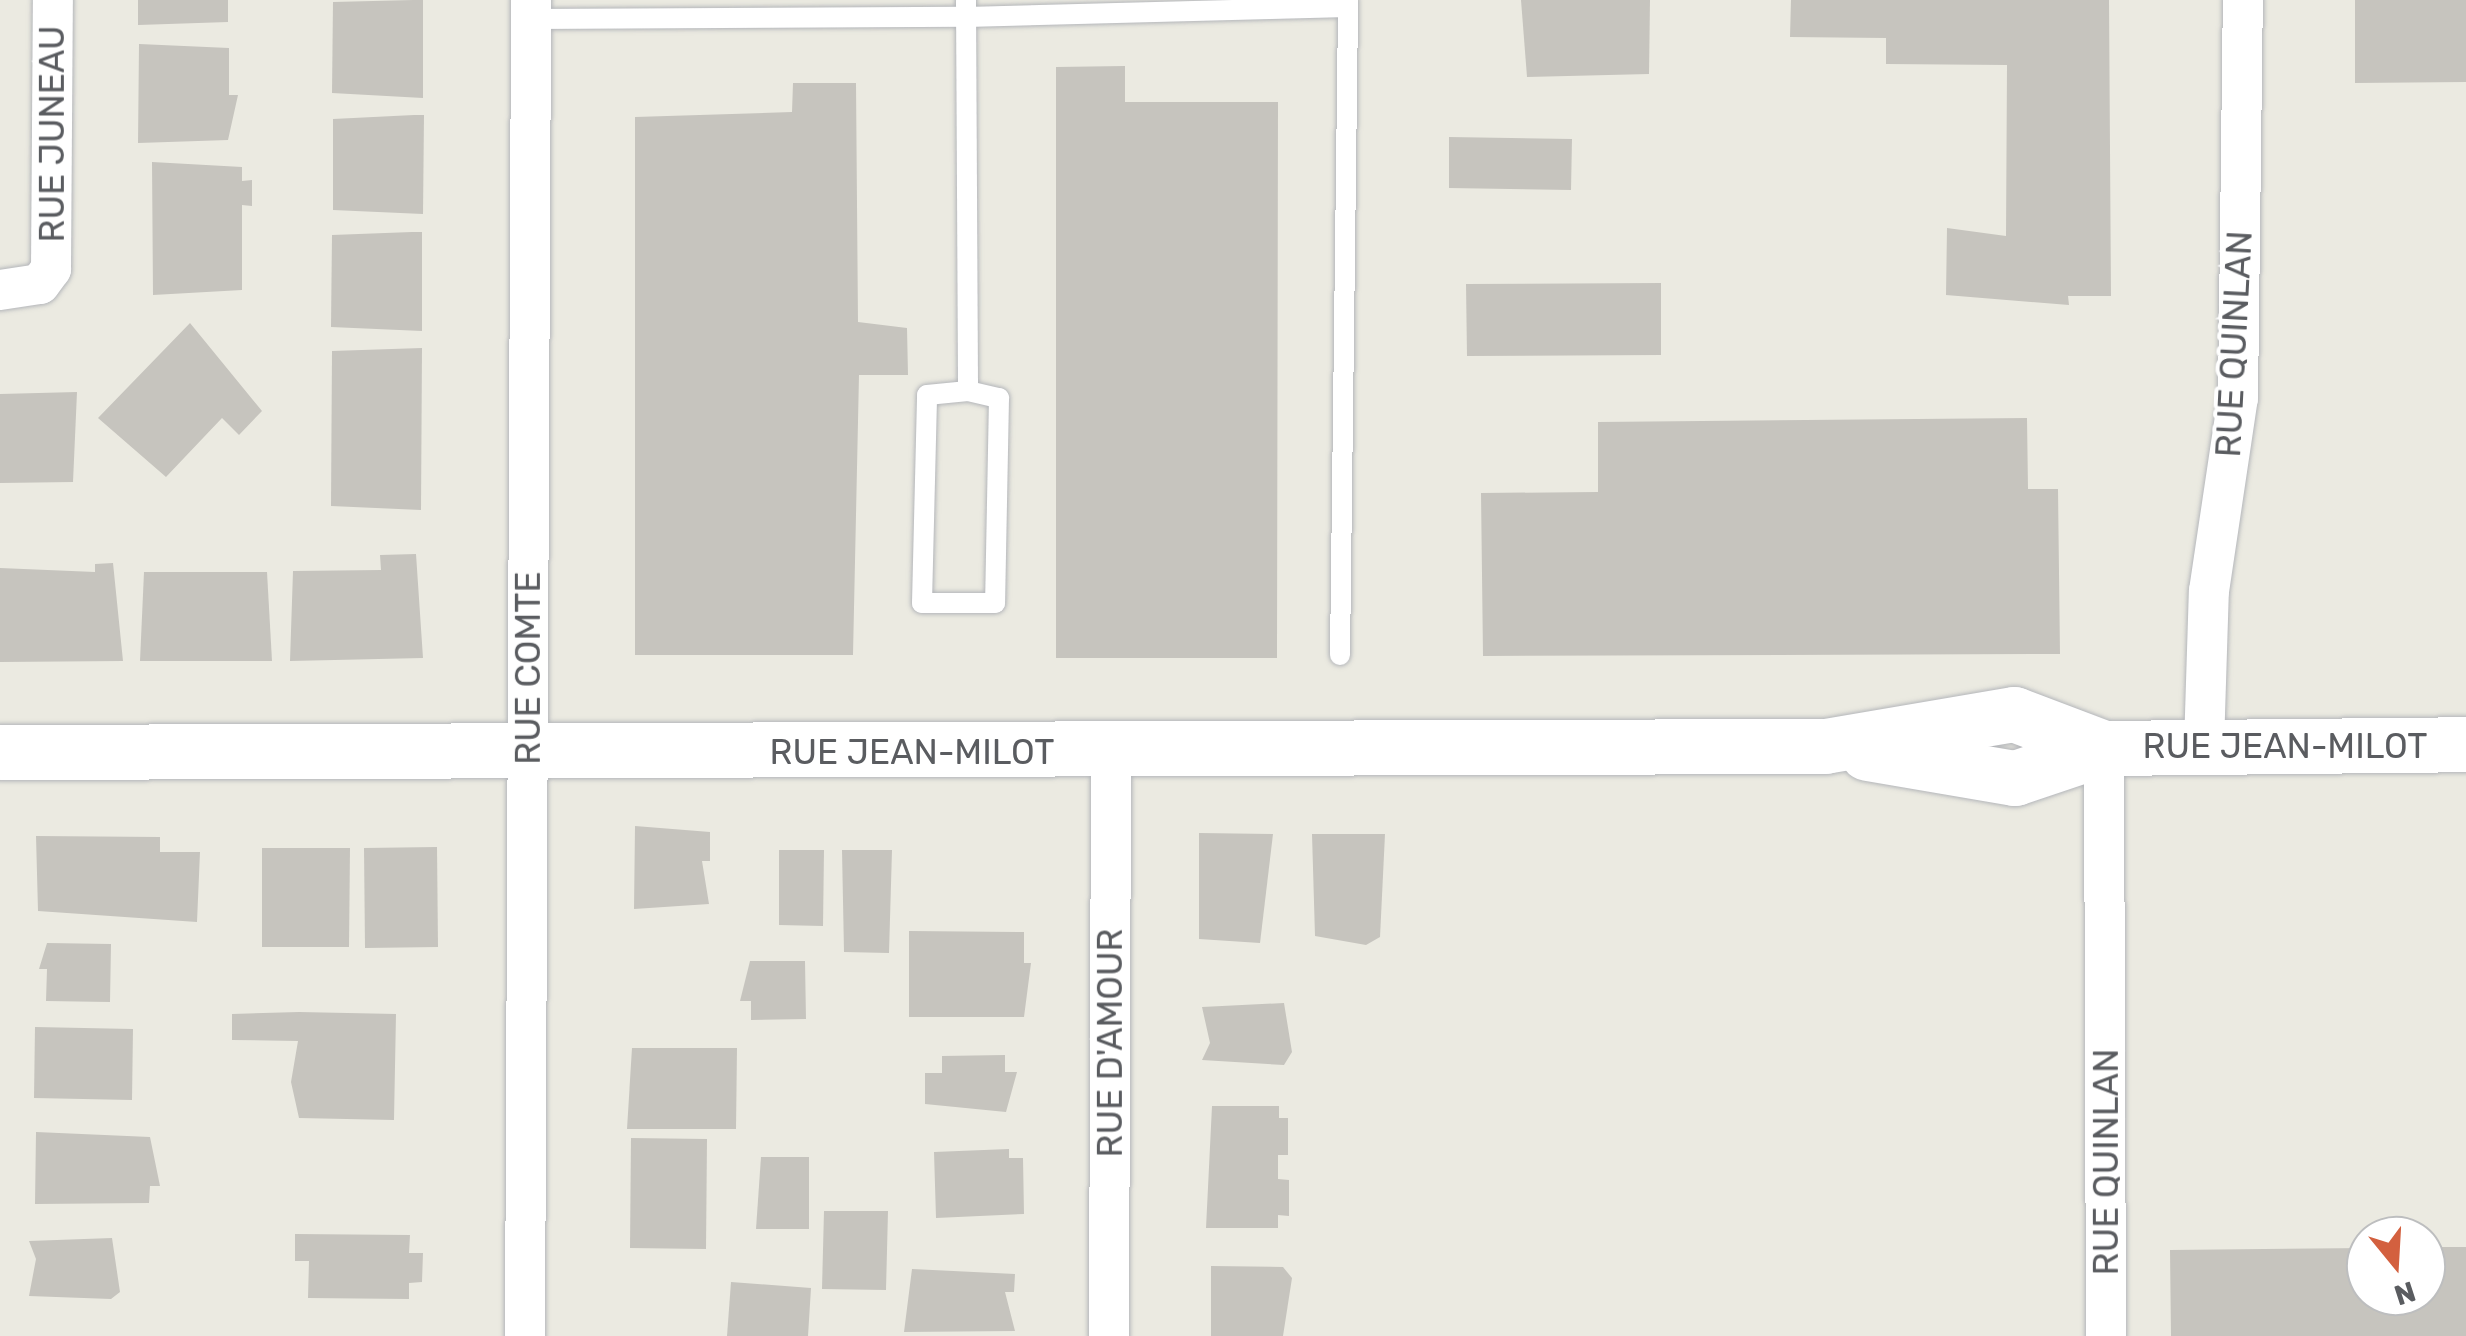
<!DOCTYPE html>
<style>
body{margin:0}
#map{position:relative;width:2466px;height:1336px;overflow:hidden;background:#ebeae1;font-family:Rubik,sans-serif}
div>[style]{position:absolute}
[style*='--x']{left:calc(var(--x)*1px);top:calc(var(--y)*1px);width:calc(var(--w)*1px);rotate:calc(var(--a)*1deg)}
.building>*{inset:0;background:#c6c4be}
.roads{filter:drop-shadow(0 0 2px #b4b6ba) drop-shadow(0 0 2px #b4b6ba)}
.lane>*{height:20px;margin:-10px;padding:0 10px;transform-origin:10px;border-radius:10px;background:#fff}
.street>*{height:40px;margin:-20px;padding:0 20px;transform-origin:20px;border-radius:20px;background:#fff}
.secondary>*{height:55px;margin:-27.5px;padding:0 27.5px;transform-origin:27.5px;border-radius:27.5px;background:#fff}
span{translate:-50% -50%;white-space:nowrap;text-align:center;line-height:1.15;-webkit-text-stroke:8px #fff;paint-order:stroke}
.street-label{font-size:35px;color:#5a5c60}
.north{position:absolute;left:2346px;top:1216px;width:100px;height:100px;box-sizing:border-box;background:#fff;border:2px solid #bdbebf;border-radius:50%;rotate:162deg;font-size:28px;font-weight:700;line-height:40px;text-align:center;color:#5a5c60}
.north::after{content:'';display:block;margin:auto;width:35px;height:45px;background:#d3603f;clip-path:polygon(50% 0,100% 100%,50% 72%,0 100%)}
</style>
<div id="map">
<div class="building">
<div style="clip-path:polygon(138px 0,228px 0,228px 22px,138px 25px)"></div>
<div style="clip-path:polygon(413px 0,423px 0,423px 98px,332px 93px,333px 2px)"></div>
<div style="clip-path:polygon(1521px 0,1650px 0,1649px 74px,1527px 77px)"></div>
<div style="clip-path:polygon(1791px 0,2109px 0,2111px 296px,2068px 296px,2069px 305px,1946px 295px,1947px 228px,2006px 236px,2007px 65px,1886px 64px,1886px 38px,1790px 37px)"></div>
<div style="clip-path:polygon(2355px 0,2466px 0,2466px 82px,2355px 83px)"></div>
<div style="clip-path:polygon(139px 44px,229px 48px,229px 95px,238px 95px,228px 140px,138px 143px)"></div>
<div style="clip-path:polygon(1125px 66px,1125px 102px,1278px 102px,1277px 658px,1056px 658px,1056px 67px)"></div>
<div style="clip-path:polygon(793px 83px,856px 83px,858px 322px,907px 328px,908px 375px,859px 375px,853px 655px,635px 655px,635px 117px,792px 112px)"></div>
<div style="clip-path:polygon(414px 115px,424px 115px,423px 214px,333px 210px,333px 119px)"></div>
<div style="clip-path:polygon(1449px 137px,1572px 139px,1571px 190px,1449px 188px)"></div>
<div style="clip-path:polygon(152px 162px,242px 167px,242px 181px,252px 180px,252px 206px,242px 205px,242px 290px,153px 295px)"></div>
<div style="clip-path:polygon(412px 232px,422px 232px,422px 331px,331px 327px,332px 235px)"></div>
<div style="clip-path:polygon(1661px 283px,1661px 355px,1467px 356px,1466px 284px)"></div>
<div style="clip-path:polygon(190px 323px,262px 411px,239px 435px,222px 418px,166px 477px,98px 418px)"></div>
<div style="clip-path:polygon(422px 348px,421px 510px,331px 506px,332px 351px)"></div>
<div style="clip-path:polygon(77px 392px,73px 482px,0 483px,0 394px)"></div>
<div style="clip-path:polygon(2027px 418px,2028px 489px,2058px 489px,2060px 654px,1483px 656px,1481px 493px,1598px 492px,1598px 422px)"></div>
<div style="clip-path:polygon(416px 554px,423px 658px,290px 661px,293px 571px,381px 570px,380px 555px)"></div>
<div style="clip-path:polygon(113px 563px,123px 661px,0 662px,0 568px,95px 572px,95px 564px)"></div>
<div style="clip-path:polygon(144px 572px,267px 572px,272px 661px,140px 661px)"></div>
<div style="clip-path:polygon(635px 826px,710px 832px,710px 861px,702px 861px,709px 904px,634px 909px)"></div>
<div style="clip-path:polygon(1199px 833px,1273px 834px,1260px 943px,1199px 939px)"></div>
<div style="clip-path:polygon(1312px 834px,1385px 834px,1380px 937px,1366px 945px,1315px 936px)"></div>
<div style="clip-path:polygon(36px 836px,160px 837px,160px 852px,200px 852px,197px 922px,38px 911px)"></div>
<div style="clip-path:polygon(437px 847px,438px 947px,365px 948px,364px 848px)"></div>
<div style="clip-path:polygon(262px 848px,350px 848px,349px 947px,262px 947px)"></div>
<div style="clip-path:polygon(779px 850px,824px 850px,823px 926px,779px 925px)"></div>
<div style="clip-path:polygon(842px 850px,892px 850px,889px 953px,844px 952px)"></div>
<div style="clip-path:polygon(909px 931px,1024px 932px,1024px 963px,1031px 963px,1024px 1017px,909px 1017px)"></div>
<div style="clip-path:polygon(47px 943px,111px 944px,110px 1002px,46px 1001px,47px 969px,39px 969px)"></div>
<div style="clip-path:polygon(750px 961px,805px 961px,806px 1019px,751px 1020px,751px 1001px,740px 1001px)"></div>
<div style="clip-path:polygon(1284px 1003px,1292px 1052px,1284px 1065px,1202px 1060px,1210px 1043px,1202px 1007px)"></div>
<div style="clip-path:polygon(299px 1012px,396px 1014px,394px 1120px,299px 1118px,291px 1082px,298px 1041px,232px 1040px,232px 1014px)"></div>
<div style="clip-path:polygon(35px 1027px,133px 1029px,132px 1100px,34px 1098px)"></div>
<div style="clip-path:polygon(632px 1048px,737px 1048px,736px 1129px,627px 1129px)"></div>
<div style="clip-path:polygon(1005px 1055px,1005px 1072px,1017px 1072px,1006px 1112px,925px 1104px,925px 1073px,942px 1073px,942px 1056px)"></div>
<div style="clip-path:polygon(1212px 1106px,1279px 1106px,1279px 1118px,1288px 1118px,1288px 1155px,1278px 1155px,1278px 1179px,1289px 1180px,1289px 1216px,1278px 1215px,1278px 1228px,1206px 1228px)"></div>
<div style="clip-path:polygon(36px 1132px,150px 1137px,160px 1186px,150px 1186px,149px 1203px,35px 1204px)"></div>
<div style="clip-path:polygon(631px 1138px,707px 1139px,706px 1249px,630px 1248px)"></div>
<div style="clip-path:polygon(1009px 1149px,1009px 1158px,1023px 1158px,1024px 1214px,936px 1218px,934px 1152px)"></div>
<div style="clip-path:polygon(761px 1157px,809px 1157px,809px 1229px,756px 1229px)"></div>
<div style="clip-path:polygon(824px 1211px,888px 1211px,886px 1290px,822px 1289px)"></div>
<div style="clip-path:polygon(295px 1234px,410px 1235px,409px 1253px,423px 1253px,422px 1282px,409px 1283px,409px 1299px,308px 1298px,309px 1261px,295px 1261px)"></div>
<div style="clip-path:polygon(112px 1238px,120px 1292px,111px 1299px,29px 1296px,36px 1259px,29px 1241px)"></div>
<div style="clip-path:polygon(2426px 1247px,2466px 1247px,2466px 1336px,2171px 1336px,2170px 1250px,2366px 1248px,2366px 1296px,2426px 1296px)"></div>
<div style="clip-path:polygon(1211px 1266px,1283px 1267px,1292px 1278px,1283px 1336px,1211px 1336px)"></div>
<div style="clip-path:polygon(912px 1269px,1015px 1274px,1014px 1292px,1005px 1292px,1015px 1331px,904px 1332px)"></div>
<div style="clip-path:polygon(731px 1282px,811px 1288px,808px 1336px,727px 1336px)"></div>
</div>
<div class="roads">
<div class="lane">
<div style="--x:966;--y:0;--w:391;--a:89.7"></div>
<div style="--x:531;--y:19;--w:435;--a:-0.3"></div>
<div style="--x:966;--y:17;--w:382;--a:-1.5"></div>
<div style="--x:1348;--y:7;--w:7;--a:-90"></div>
<div style="--x:968;--y:391;--w:32;--a:13"></div>
<div style="--x:999;--y:398;--w:205;--a:91.1"></div>
<div style="--x:995;--y:603;--w:73;--a:180"></div>
<div style="--x:922;--y:603;--w:208;--a:-88.6"></div>
<div style="--x:927;--y:395;--w:41;--a:-5.6"></div>
<div style="--x:1340;--y:655;--w:648;--a:-89.29"></div>
</div>
<div class="street">
<div style="--x:0;--y:290;--w:40;--a:-8.5"></div>
<div style="--x:40;--y:284;--w:19;--a:-54"></div>
<div style="--x:51;--y:269;--w:269;--a:-89.6"></div>
<div style="--x:2204;--y:746;--w:155;--a:-88.2"></div>
<div style="--x:2209;--y:591;--w:195;--a:-81.5"></div>
<div style="--x:2238;--y:398;--w:398;--a:-89.3"></div>
<div style="--x:2104;--y:748;--w:588;--a:89.81"></div>
<div style="--x:525;--y:1336;--w:1336;--a:-89.74"></div>
<div style="--x:1109;--y:1336;--w:586;--a:-89.8"></div>
</div>
<div class="secondary">
<div style="--x:0;--y:752;--w:1825;--a:-0.19"></div>
<div style="--x:1825;--y:746;--w:192;--a:-9.6"></div>
<div style="--x:2014;--y:714;--w:96;--a:20.7"></div>
<div style="--x:1867;--y:753;--w:150;--a:9.6"></div>
<div style="--x:2015;--y:778;--w:94;--a:-18.6"></div>
<div style="--x:2104;--y:748;--w:362;--a:-0.6"></div>
</div>
</div>
<div class="street-label">
<span style="left:52px;top:134px;rotate:-90deg">RUE JUNEAU</span>
<span style="left:2234px;top:344px;rotate:-87deg">RUE QUINLAN</span>
<span style="left:528px;top:668px;rotate:-90deg">RUE COMTE</span>
<span style="left:2285px;top:746px">RUE JEAN-MILOT</span>
<span style="left:912px;top:752px">RUE JEAN-MILOT</span>
<span style="left:1110px;top:1043px;rotate:-90deg">RUE D'AMOUR</span>
<span style="left:2106px;top:1162px;rotate:-90deg">RUE QUINLAN</span>
</div>
<div class="north">N</div>
</div>
